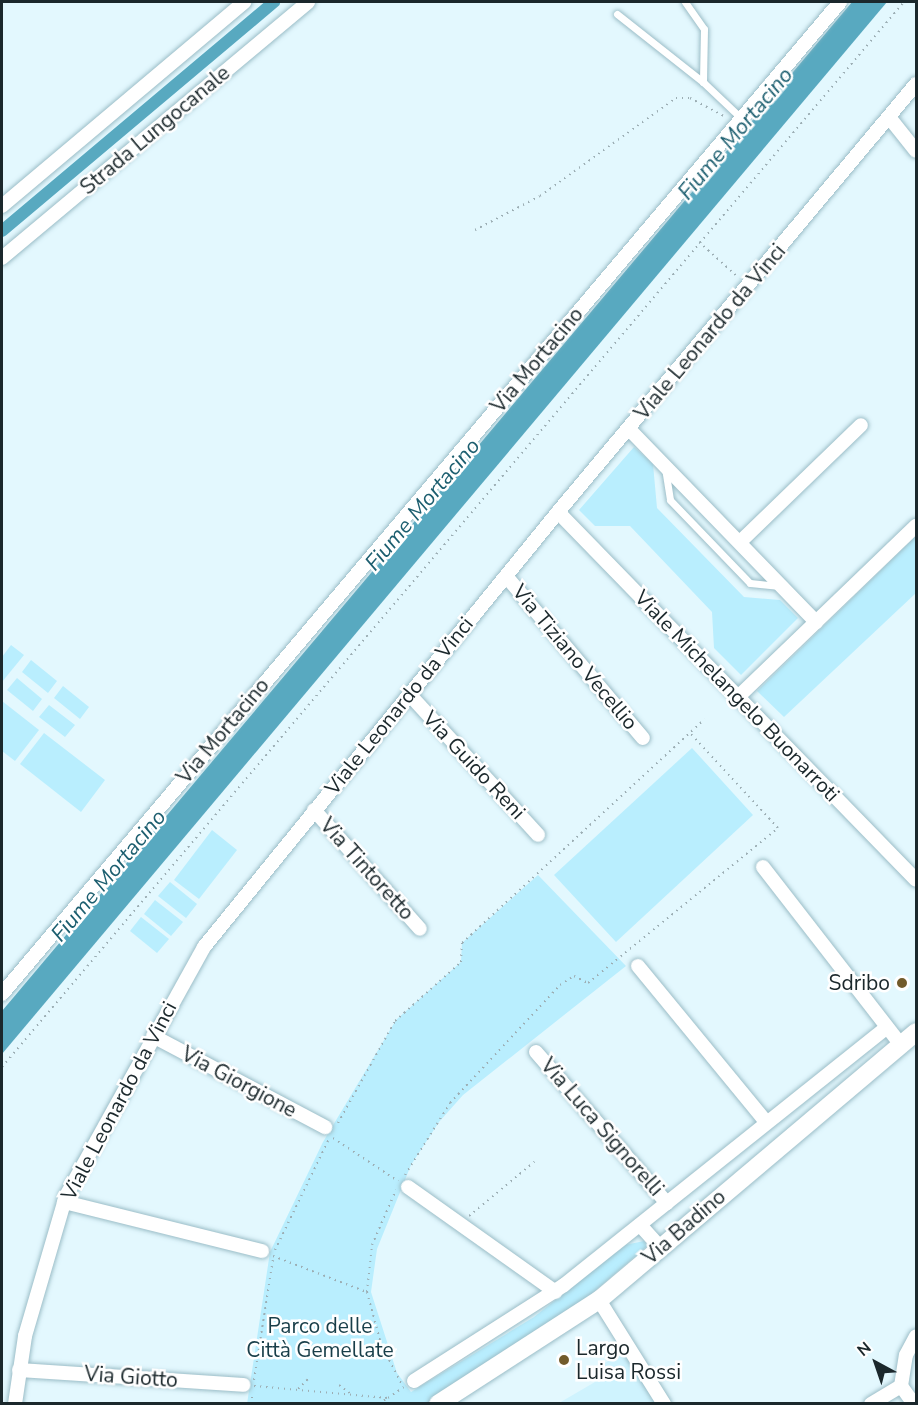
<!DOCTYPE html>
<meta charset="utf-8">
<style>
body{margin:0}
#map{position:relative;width:918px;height:1405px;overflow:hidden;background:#e3f8fe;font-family:"Nunito Sans",sans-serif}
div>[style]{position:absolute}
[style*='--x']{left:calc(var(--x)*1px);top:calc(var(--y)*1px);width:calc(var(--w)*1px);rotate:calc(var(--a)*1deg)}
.built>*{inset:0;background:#cff3fe}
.green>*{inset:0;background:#b9eefe}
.water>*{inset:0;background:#58a9c0}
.canal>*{height:12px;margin:-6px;padding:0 6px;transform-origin:6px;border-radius:6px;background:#58a9c0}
.path>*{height:2px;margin-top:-1px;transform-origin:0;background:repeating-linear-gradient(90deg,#9caeb4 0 1.5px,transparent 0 6px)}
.roads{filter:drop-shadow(0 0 2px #9bbdc7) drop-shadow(0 0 2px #9bbdc7)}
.service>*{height:7px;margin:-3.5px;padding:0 3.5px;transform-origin:3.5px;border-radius:3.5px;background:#fff}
.minor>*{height:14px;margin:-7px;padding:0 7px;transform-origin:7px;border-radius:7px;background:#fff}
.tertiary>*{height:18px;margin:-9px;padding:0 9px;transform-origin:9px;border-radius:9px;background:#fff}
.dots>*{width:16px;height:16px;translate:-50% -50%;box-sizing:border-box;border:3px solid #fff;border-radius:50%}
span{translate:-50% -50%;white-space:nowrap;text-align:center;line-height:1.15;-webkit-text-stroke:5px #fff;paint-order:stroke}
.street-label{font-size:21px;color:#1b282c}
.poi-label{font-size:21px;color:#1b282c}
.right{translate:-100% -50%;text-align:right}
.left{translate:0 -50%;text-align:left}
.park-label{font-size:21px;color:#183e49}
.water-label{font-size:22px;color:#1c5e6f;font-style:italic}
.frame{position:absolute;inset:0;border:3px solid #1b282c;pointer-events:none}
.north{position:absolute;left:846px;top:1333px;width:60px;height:60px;-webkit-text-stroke:4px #fff;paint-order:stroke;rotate:320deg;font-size:16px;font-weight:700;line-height:24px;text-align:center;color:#1b282c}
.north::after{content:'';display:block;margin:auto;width:21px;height:27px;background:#1b282c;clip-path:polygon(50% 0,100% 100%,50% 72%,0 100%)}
</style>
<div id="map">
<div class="built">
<div style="clip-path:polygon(623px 1352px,655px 1403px,559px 1403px,595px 1382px,590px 1372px)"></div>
</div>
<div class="green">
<div style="clip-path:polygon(634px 447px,653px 464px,657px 508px,744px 597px,780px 600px,798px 618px,741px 675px,714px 648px,712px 612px,630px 526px,595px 526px,579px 510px)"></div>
<div style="clip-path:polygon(916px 536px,916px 593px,784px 717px,757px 691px)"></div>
<div style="clip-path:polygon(11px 645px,24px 655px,2px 682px,2px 657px)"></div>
<div style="clip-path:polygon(31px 660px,57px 681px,48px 693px,22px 672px)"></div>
<div style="clip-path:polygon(17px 678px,42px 699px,33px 711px,7px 690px)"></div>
<div style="clip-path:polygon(63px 686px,89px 707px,80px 719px,54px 698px)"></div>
<div style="clip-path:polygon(2px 701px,39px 730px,15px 761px,2px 751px)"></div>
<div style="clip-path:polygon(49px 705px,75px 725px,65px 737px,39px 717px)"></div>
<div style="clip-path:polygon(44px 733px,105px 780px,81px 812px,20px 764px)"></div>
<div style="clip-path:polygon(692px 748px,753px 815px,616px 942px,554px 875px)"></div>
<div style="clip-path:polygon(212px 830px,237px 850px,199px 899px,174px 880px)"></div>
<div style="clip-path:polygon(538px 875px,626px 966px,463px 1095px,439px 1122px,411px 1165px,377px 1249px,371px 1292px,397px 1373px,411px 1392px,534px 1317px,625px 1245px,644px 1241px,647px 1246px,568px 1314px,428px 1403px,247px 1404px,270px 1252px,323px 1142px,396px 1020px,461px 962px,462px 943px)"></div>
<div style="clip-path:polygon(170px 882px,197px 904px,186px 918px,158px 896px)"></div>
<div style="clip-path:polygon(155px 900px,183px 922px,171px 936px,144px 914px)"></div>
<div style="clip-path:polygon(141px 917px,169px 939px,157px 953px,130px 931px)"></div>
</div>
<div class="water">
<div style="clip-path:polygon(852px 2px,887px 2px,2px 1054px,2px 1011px)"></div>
</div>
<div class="canal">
<div style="--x:2;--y:231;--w:356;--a:-40.1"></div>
</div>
<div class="path">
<div style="--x:475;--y:230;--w:73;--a:-27.6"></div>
<div style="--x:540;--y:196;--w:168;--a:-35.8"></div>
<div style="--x:676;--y:98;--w:14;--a:0"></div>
<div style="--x:690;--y:98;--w:38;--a:28"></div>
<div style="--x:699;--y:242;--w:54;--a:42"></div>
<div style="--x:2;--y:1067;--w:1396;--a:-49.74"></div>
<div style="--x:338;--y:1123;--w:117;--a:-60.8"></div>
<div style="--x:395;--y:1021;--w:89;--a:-41.8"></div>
<div style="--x:461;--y:962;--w:19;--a:-87"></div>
<div style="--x:462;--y:943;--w:330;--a:-42.7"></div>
<div style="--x:333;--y:1138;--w:78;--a:33.5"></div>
<div style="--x:405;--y:1175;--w:85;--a:-58"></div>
<div style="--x:450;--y:1103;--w:161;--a:-47"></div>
<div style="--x:560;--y:985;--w:17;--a:-33"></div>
<div style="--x:574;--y:976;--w:16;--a:27"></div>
<div style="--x:588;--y:983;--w:245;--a:-39.2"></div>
<div style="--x:778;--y:828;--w:131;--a:-132.8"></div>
<div style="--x:469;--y:1216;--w:85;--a:-39.7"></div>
<div style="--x:275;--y:1250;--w:123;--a:-64.1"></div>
<div style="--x:273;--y:1256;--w:101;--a:21"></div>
<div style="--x:367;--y:1292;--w:54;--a:74.9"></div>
<div style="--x:381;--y:1344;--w:44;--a:62.9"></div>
<div style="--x:367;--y:1292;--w:47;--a:-83.9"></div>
<div style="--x:372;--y:1245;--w:60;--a:-66.4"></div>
<div style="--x:254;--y:1380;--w:123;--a:-81.1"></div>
<div style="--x:339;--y:1385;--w:15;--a:37"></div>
<div style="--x:254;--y:1386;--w:135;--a:5.1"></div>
<div style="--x:388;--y:1398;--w:19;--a:-35"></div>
<div style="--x:298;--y:1389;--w:16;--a:-45"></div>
<div style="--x:252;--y:1404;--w:10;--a:-90"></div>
<div style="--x:379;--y:1404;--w:9;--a:-36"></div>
</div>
<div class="roads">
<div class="service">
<div style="--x:685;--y:2;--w:33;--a:55"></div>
<div style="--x:704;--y:29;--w:53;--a:91.1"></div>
<div style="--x:703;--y:82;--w:52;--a:43.5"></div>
<div style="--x:617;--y:14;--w:110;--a:38.3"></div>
<div style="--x:665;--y:468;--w:32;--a:81"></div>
<div style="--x:670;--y:500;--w:115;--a:46.1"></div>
<div style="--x:750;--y:583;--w:30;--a:6"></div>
</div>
<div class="minor">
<div style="--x:889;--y:117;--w:43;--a:51.5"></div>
<div style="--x:2;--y:206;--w:317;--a:-40.1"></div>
<div style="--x:2;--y:258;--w:399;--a:-39.9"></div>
<div style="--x:629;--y:429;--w:269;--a:45.9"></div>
<div style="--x:558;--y:512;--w:513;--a:45.79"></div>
<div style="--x:740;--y:542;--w:168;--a:-44"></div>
<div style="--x:506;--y:576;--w:212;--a:49.8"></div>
<div style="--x:409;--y:694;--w:191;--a:47.5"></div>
<div style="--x:738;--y:697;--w:247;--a:-43.9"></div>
<div style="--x:314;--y:810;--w:159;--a:48.3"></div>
<div style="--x:763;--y:867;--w:225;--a:52.2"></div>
<div style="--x:638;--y:966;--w:202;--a:50.6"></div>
<div style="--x:2;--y:994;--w:1299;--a:-49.81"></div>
<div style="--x:153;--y:1036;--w:195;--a:27.9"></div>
<div style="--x:536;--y:1052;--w:200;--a:49.1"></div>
<div style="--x:408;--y:1187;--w:181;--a:35.4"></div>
<div style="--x:64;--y:1202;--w:204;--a:13.9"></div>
<div style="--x:640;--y:1225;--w:30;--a:48"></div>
<div style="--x:599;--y:1300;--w:123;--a:58"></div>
<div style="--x:19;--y:1370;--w:225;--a:3.8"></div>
<div style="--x:414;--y:1381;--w:178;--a:-32.6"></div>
<div style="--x:564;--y:1285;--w:413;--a:-38.6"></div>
<div style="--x:901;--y:1386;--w:22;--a:54"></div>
<div style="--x:15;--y:1404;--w:69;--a:-81.6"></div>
<div style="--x:25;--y:1336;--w:146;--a:-73.7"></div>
<div style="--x:66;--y:1196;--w:285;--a:-61"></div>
<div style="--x:204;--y:947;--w:561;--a:-50.86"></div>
<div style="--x:558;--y:512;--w:558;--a:-50.09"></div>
<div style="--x:871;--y:1404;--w:35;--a:-31"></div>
<div style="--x:901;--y:1386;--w:31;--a:-81"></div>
<div style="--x:906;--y:1355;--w:21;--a:-62"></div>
</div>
<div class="tertiary">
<div style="--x:438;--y:1404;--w:192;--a:-32.9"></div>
<div style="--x:599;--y:1300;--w:415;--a:-40.2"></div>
</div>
</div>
<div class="dots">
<div style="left:902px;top:983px;background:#725b2b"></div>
<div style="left:564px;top:1360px;background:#725b2b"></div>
</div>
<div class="street-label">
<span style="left:155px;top:130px;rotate:-40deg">Strada Lungocanale</span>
<span style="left:710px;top:332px;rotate:-50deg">Viale Leonardo da Vinci</span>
<span style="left:537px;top:360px;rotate:-50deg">Via Mortacino</span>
<span style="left:575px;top:657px;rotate:50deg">Via Tiziano Vecellio</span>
<span style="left:737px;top:696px;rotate:46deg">Viale Michelangelo Buonarroti</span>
<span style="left:399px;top:706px;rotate:-51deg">Viale Leonardo da Vinci</span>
<span style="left:223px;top:731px;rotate:-50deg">Via Mortacino</span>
<span style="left:474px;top:765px;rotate:47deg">Via Guido Reni</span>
<span style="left:367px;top:869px;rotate:48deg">Via Tintoretto</span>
<span style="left:239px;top:1082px;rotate:28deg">Via Giorgione</span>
<span style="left:119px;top:1101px;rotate:-62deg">Viale Leonardo da Vinci</span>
<span style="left:602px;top:1127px;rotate:49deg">Via Luca Signorelli</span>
<span style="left:684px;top:1227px;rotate:-41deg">Via Badino</span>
<span style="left:131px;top:1377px;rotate:4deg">Via Giotto</span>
</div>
<div class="poi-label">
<span class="right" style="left:890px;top:983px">Sdribo</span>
<span class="left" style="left:576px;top:1360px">Largo<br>Luisa Rossi</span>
</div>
<div class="park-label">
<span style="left:320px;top:1338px">Parco delle<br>Città Gemellate</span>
</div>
<div class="water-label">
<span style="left:736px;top:134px;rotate:-50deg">Fiume Mortacino</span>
<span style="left:423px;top:505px;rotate:-50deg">Fiume Mortacino</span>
<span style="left:109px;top:876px;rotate:-50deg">Fiume Mortacino</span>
</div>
<div class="frame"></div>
<div class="north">N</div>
</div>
